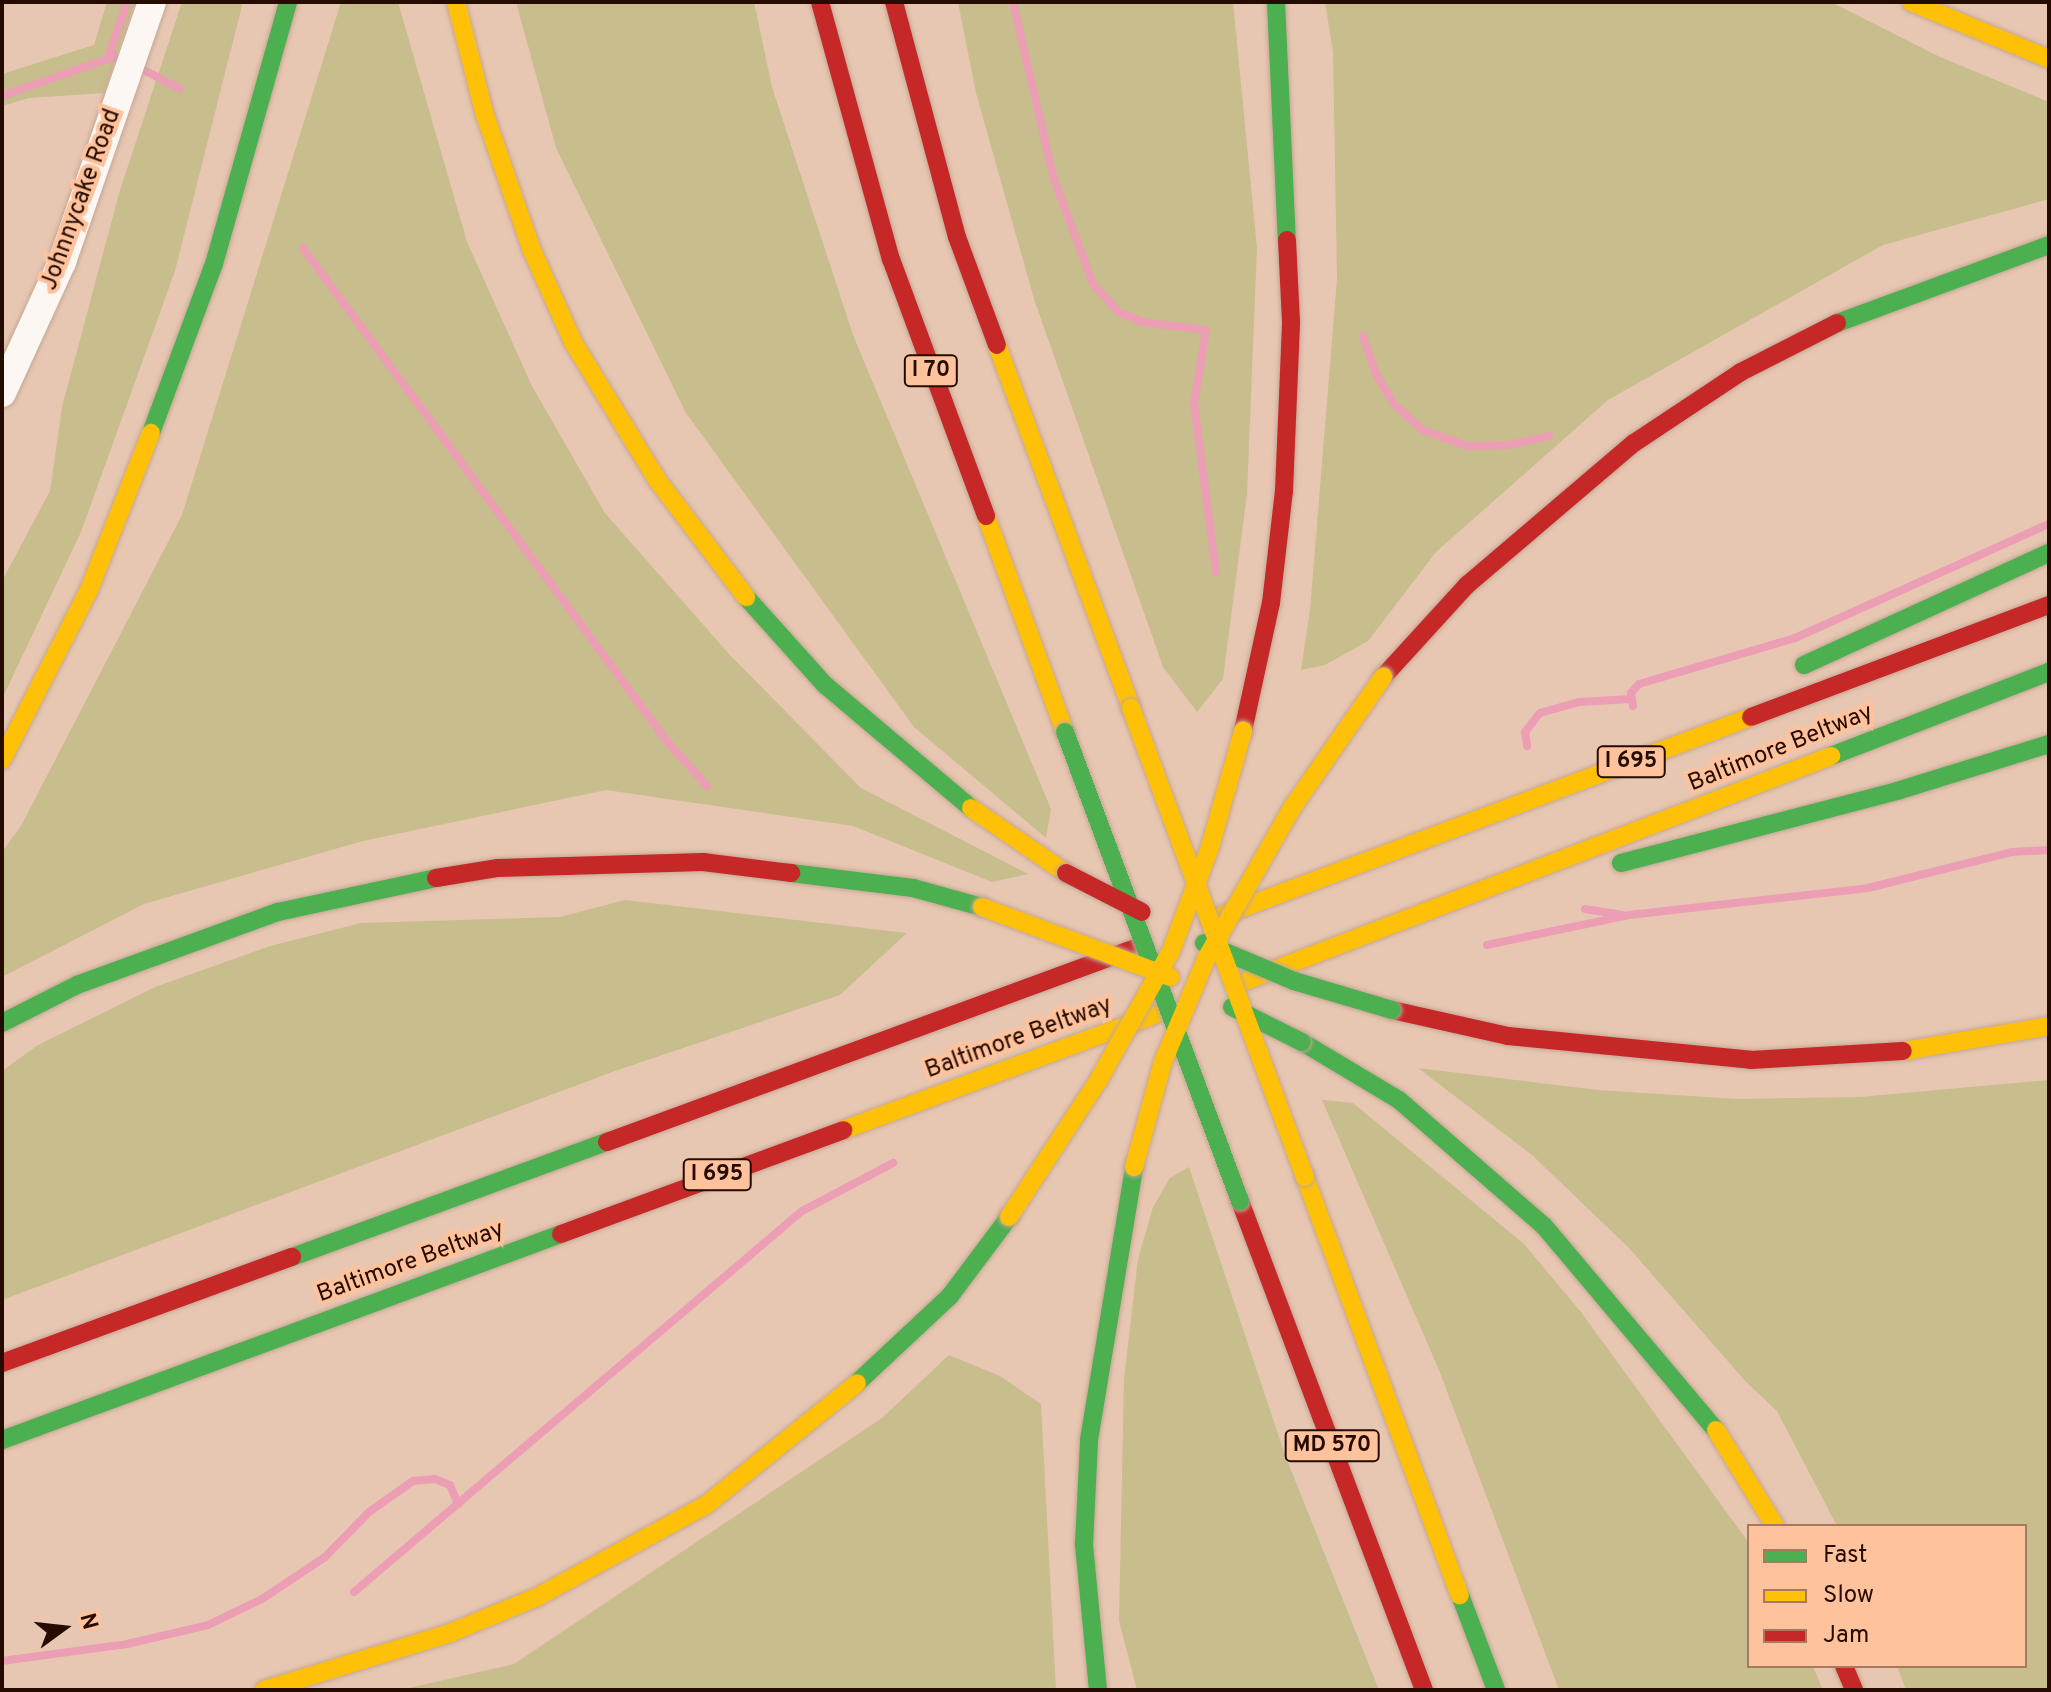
<!DOCTYPE html>
<style>
body{margin:0}
#map{position:relative;width:2051px;height:1692px;overflow:hidden;background:#e8c7b2;font-family:Overpass,sans-serif}
div>[style]{position:absolute}
[style*='--x']{left:calc(var(--x)*1px);top:calc(var(--y)*1px);width:calc(var(--w)*1px);rotate:calc(var(--a)*1deg)}
.green>*{inset:0;background:#c8bd8d}
.stream>*{height:8px;margin:-4px;padding:0 4px;transform-origin:4px;border-radius:4px;background:#eb9eb4}
.roads{filter:drop-shadow(0 0 2px #c4a795) drop-shadow(0 0 2px #c4a795)}
.street>*{height:28px;margin:-14px;padding:0 14px;transform-origin:14px;border-radius:14px;background:#fcf7f3}
.fast>*{height:18px;margin:-9px;padding:0 9px;transform-origin:9px;border-radius:9px;background:#4caf50}
.slow>*{height:18px;margin:-9px;padding:0 9px;transform-origin:9px;border-radius:9px;background:#ffc107}
.jam>*{height:18px;margin:-9px;padding:0 9px;transform-origin:9px;border-radius:9px;background:#c62828}
.bridges{filter:drop-shadow(0 0 2px #c4a795) drop-shadow(0 0 2px #c4a795)}
.fast-bridge>*{height:18px;margin:-9px;padding:0 9px;transform-origin:9px;border-radius:9px;background:#4caf50}
.slow-bridge>*{height:18px;margin:-9px;padding:0 9px;transform-origin:9px;border-radius:9px;background:#ffc107}
.jam-bridge>*{height:18px;margin:-9px;padding:0 9px;transform-origin:9px;border-radius:9px;background:#c62828}
span{translate:-50% -50%;white-space:nowrap;text-align:center;line-height:1.15;-webkit-text-stroke:8px #fec29c;paint-order:stroke}
.shield-label span{padding:2px 6px;background:#fec29c;border:2px solid;border-radius:6px;-webkit-text-stroke-width:0}
.shield-label{font-size:22px;color:#250b00;font-weight:700}
.street-label{font-size:24px;color:#250b00}
.frame{position:absolute;inset:0;border:4px solid #250b00;pointer-events:none}
.legend{position:absolute;left:1747px;top:1524px;width:280px;height:144px;box-sizing:border-box;background:#fec29c;border:2px solid #a7795e;margin:0;padding:10px 14px;list-style:none;font-size:24px;color:#250b00}
.legend li{display:flex;align-items:center;gap:16px;height:40px}
.legend b{width:40px;border:2px solid #a7795e}
.north{position:absolute;left:24px;top:1588px;width:80px;height:80px;-webkit-text-stroke:6px #fec29c;paint-order:stroke;rotate:75deg;font-size:22px;font-weight:700;line-height:32px;text-align:center;color:#250b00}
.north::after{content:'';display:block;margin:auto;width:28px;height:36px;background:#250b00;clip-path:polygon(50% 0,100% 100%,50% 72%,0 100%)}
</style>
<div id="map">
<div class="green">
<div style="clip-path:polygon(107px 2px,135px 2px,104px 93px,29px 98px,2px 106px,2px 74px,94px 45px)"></div>
<div style="clip-path:polygon(182px 2px,243px 2px,175px 271px,81px 532px,2px 699px,2px 581px,50px 491px,62px 407px,120px 190px)"></div>
<div style="clip-path:polygon(341px 2px,398px 2px,467px 242px,532px 386px,605px 513px,729px 654px,861px 788px,1028px 874px,992px 882px,853px 826px,606px 790px,363px 841px,144px 904px,2px 977px,2px 852px,21px 826px,182px 515px)"></div>
<div style="clip-path:polygon(516px 2px,754px 2px,772px 87px,853px 335px,1051px 809px,1046px 838px,914px 727px,686px 413px,556px 148px)"></div>
<div style="clip-path:polygon(958px 2px,1233px 2px,1257px 248px,1247px 494px,1223px 679px,1197px 712px,1163px 667px,1034px 299px,976px 93px)"></div>
<div style="clip-path:polygon(1325px 2px,1831px 2px,1940px 57px,2049px 102px,2049px 199px,1883px 245px,1608px 400px,1436px 552px,1368px 641px,1325px 665px,1301px 670px,1310px 610px,1337px 279px,1333px 52px)"></div>
<div style="clip-path:polygon(625px 900px,907px 933px,840px 995px,615px 1071px,2px 1300px,2px 1071px,38px 1045px,155px 987px,270px 946px,361px 923px,560px 917px)"></div>
<div style="clip-path:polygon(1418px 1068px,1598px 1090px,1737px 1099px,1860px 1097px,2049px 1080px,2049px 1690px,1906px 1690px,1897px 1666px,2025px 1666px,2025px 1526px,1837px 1526px,1777px 1411px,1746px 1382px,1629px 1248px,1532px 1155px)"></div>
<div style="clip-path:polygon(1322px 1100px,1353px 1103px,1524px 1244px,1581px 1312px,1749px 1543px,1749px 1666px,1813px 1666px,1823px 1690px,1559px 1690px,1439px 1370px)"></div>
<div style="clip-path:polygon(1189px 1167px,1285px 1455px,1379px 1690px,1137px 1690px,1119px 1621px,1124px 1379px,1138px 1259px,1153px 1207px,1170px 1178px)"></div>
<div style="clip-path:polygon(949px 1355px,1000px 1376px,1041px 1404px,1056px 1690px,400px 1690px,514px 1664px,882px 1418px)"></div>
</div>
<div class="stream">
<div style="--x:1013;--y:2;--w:182;--a:77"></div>
<div style="--x:1054;--y:179;--w:112;--a:69.6"></div>
<div style="--x:1093;--y:284;--w:36;--a:48"></div>
<div style="--x:1117;--y:311;--w:27;--a:24"></div>
<div style="--x:1142;--y:322;--w:64;--a:7.1"></div>
<div style="--x:1206;--y:330;--w:74;--a:99.3"></div>
<div style="--x:1194;--y:403;--w:170;--a:82.6"></div>
<div style="--x:117;--y:59;--w:10;--a:-135"></div>
<div style="--x:110;--y:52;--w:53;--a:-71.2"></div>
<div style="--x:144;--y:70;--w:40;--a:28"></div>
<div style="--x:2;--y:96;--w:118;--a:-19.4"></div>
<div style="--x:303;--y:248;--w:611;--a:53.58"></div>
<div style="--x:666;--y:740;--w:62;--a:48.3"></div>
<div style="--x:1363;--y:336;--w:40;--a:71.1"></div>
<div style="--x:1376;--y:374;--w:35;--a:59"></div>
<div style="--x:1394;--y:404;--w:39;--a:42"></div>
<div style="--x:1423;--y:430;--w:47;--a:20"></div>
<div style="--x:1467;--y:446;--w:42;--a:-1.4"></div>
<div style="--x:1509;--y:445;--w:41;--a:-12.7"></div>
<div style="--x:1633;--y:706;--w:13;--a:-99"></div>
<div style="--x:1631;--y:693;--w:12;--a:-48"></div>
<div style="--x:1639;--y:684;--w:163;--a:-16.4"></div>
<div style="--x:1795;--y:638;--w:278;--a:-24.2"></div>
<div style="--x:1527;--y:746;--w:14;--a:-98"></div>
<div style="--x:1525;--y:732;--w:24;--a:-52"></div>
<div style="--x:1540;--y:713;--w:41;--a:-15.8"></div>
<div style="--x:1579;--y:702;--w:53;--a:-3.2"></div>
<div style="--x:1585;--y:909;--w:38;--a:9"></div>
<div style="--x:1487;--y:945;--w:145;--a:-11.9"></div>
<div style="--x:1629;--y:915;--w:241;--a:-6.4"></div>
<div style="--x:1868;--y:888;--w:148;--a:-14"></div>
<div style="--x:2012;--y:852;--w:37;--a:-3"></div>
<div style="--x:354;--y:1592;--w:588;--a:-40.38"></div>
<div style="--x:802;--y:1211;--w:103;--a:-27.8"></div>
<div style="--x:2;--y:1661;--w:126;--a:-7.7"></div>
<div style="--x:127;--y:1644;--w:83;--a:-13.2"></div>
<div style="--x:208;--y:1625;--w:60;--a:-25.7"></div>
<div style="--x:262;--y:1599;--w:76;--a:-33.7"></div>
<div style="--x:325;--y:1557;--w:63;--a:-45.6"></div>
<div style="--x:369;--y:1512;--w:54;--a:-35.2"></div>
<div style="--x:413;--y:1481;--w:22;--a:-5"></div>
<div style="--x:435;--y:1479;--w:16;--a:22"></div>
<div style="--x:450;--y:1485;--w:21;--a:67"></div>
</div>
<div class="roads">
<div class="street">
<div style="--x:2;--y:393;--w:144;--a:-65.4"></div>
<div style="--x:62;--y:262;--w:275;--a:-70.9"></div>
</div>
<div class="fast">
<div style="--x:1276;--y:2;--w:238;--a:87.4"></div>
<div style="--x:1837;--y:323;--w:226;--a:-20.2"></div>
<div style="--x:151;--y:433;--w:180;--a:-69.6"></div>
<div style="--x:214;--y:264;--w:272;--a:-74.2"></div>
<div style="--x:746;--y:597;--w:118;--a:48.1"></div>
<div style="--x:825;--y:685;--w:191;--a:40.1"></div>
<div style="--x:1804;--y:665;--w:269;--a:-24.6"></div>
<div style="--x:1831;--y:756;--w:234;--a:-21.1"></div>
<div style="--x:1621;--y:863;--w:285;--a:-14.6"></div>
<div style="--x:1897;--y:791;--w:159;--a:-17.2"></div>
<div style="--x:791;--y:873;--w:123;--a:7"></div>
<div style="--x:913;--y:888;--w:72;--a:15.4"></div>
<div style="--x:2;--y:1023;--w:84;--a:-26.9"></div>
<div style="--x:77;--y:985;--w:214;--a:-20"></div>
<div style="--x:278;--y:912;--w:162;--a:-12.1"></div>
<div style="--x:1302;--y:1042;--w:113;--a:30.9"></div>
<div style="--x:1399;--y:1100;--w:192;--a:41"></div>
<div style="--x:1544;--y:1226;--w:267;--a:49.9"></div>
<div style="--x:292;--y:1257;--w:335;--a:-20.1"></div>
<div style="--x:857;--y:1383;--w:127;--a:-43.1"></div>
<div style="--x:950;--y:1296;--w:99;--a:-53.2"></div>
<div style="--x:2;--y:1440;--w:596;--a:-20.23"></div>
<div style="--x:1460;--y:1595;--w:102;--a:69.2"></div>
<div style="--x:1098;--y:1690;--w:147;--a:-95.5"></div>
<div style="--x:1084;--y:1544;--w:104;--a:-87.2"></div>
<div style="--x:1089;--y:1440;--w:277;--a:-80.6"></div>
</div>
<div class="slow">
<div style="--x:456;--y:2;--w:114;--a:75.7"></div>
<div style="--x:484;--y:112;--w:144;--a:70.9"></div>
<div style="--x:531;--y:248;--w:103;--a:65.9"></div>
<div style="--x:573;--y:342;--w:163;--a:58.6"></div>
<div style="--x:658;--y:481;--w:146;--a:52.8"></div>
<div style="--x:1911;--y:2;--w:149;--a:22.4"></div>
<div style="--x:997;--y:345;--w:387;--a:69.7"></div>
<div style="--x:986;--y:516;--w:230;--a:69.9"></div>
<div style="--x:2;--y:760;--w:191;--a:-62.9"></div>
<div style="--x:89;--y:590;--w:169;--a:-68.5"></div>
<div style="--x:971;--y:808;--w:115;--a:34.4"></div>
<div style="--x:1210;--y:920;--w:578;--a:-20.57"></div>
<div style="--x:1245;--y:981;--w:628;--a:-21"></div>
<div style="--x:1903;--y:1051;--w:148;--a:-9.7"></div>
<div style="--x:843;--y:1130;--w:332;--a:-20.3"></div>
<div style="--x:1305;--y:1177;--w:446;--a:69.7"></div>
<div style="--x:1716;--y:1430;--w:113;--a:58.4"></div>
<div style="--x:264;--y:1690;--w:195;--a:-17"></div>
<div style="--x:450;--y:1633;--w:94;--a:-22.5"></div>
<div style="--x:537;--y:1597;--w:192;--a:-28.6"></div>
<div style="--x:706;--y:1505;--w:194;--a:-38.9"></div>
</div>
<div class="jam">
<div style="--x:820;--y:2;--w:267;--a:74.6"></div>
<div style="--x:891;--y:259;--w:274;--a:69.7"></div>
<div style="--x:894;--y:2;--w:243;--a:75"></div>
<div style="--x:957;--y:237;--w:115;--a:69.7"></div>
<div style="--x:1383;--y:677;--w:125;--a:-47.6"></div>
<div style="--x:1467;--y:585;--w:219;--a:-40.4"></div>
<div style="--x:1634;--y:443;--w:128;--a:-33.6"></div>
<div style="--x:1741;--y:372;--w:108;--a:-27"></div>
<div style="--x:1751;--y:717;--w:318;--a:-20.6"></div>
<div style="--x:1243;--y:731;--w:131;--a:-77.7"></div>
<div style="--x:1271;--y:603;--w:113;--a:-83.4"></div>
<div style="--x:1284;--y:491;--w:169;--a:-87.6"></div>
<div style="--x:1291;--y:322;--w:82;--a:-92.8"></div>
<div style="--x:436;--y:878;--w:63;--a:-9.2"></div>
<div style="--x:498;--y:868;--w:205;--a:-1.7"></div>
<div style="--x:703;--y:862;--w:89;--a:7.1"></div>
<div style="--x:1392;--y:1010;--w:119;--a:12.6"></div>
<div style="--x:1508;--y:1036;--w:244;--a:5.6"></div>
<div style="--x:1751;--y:1060;--w:152;--a:-3.4"></div>
<div style="--x:607;--y:1142;--w:566;--a:-20.16"></div>
<div style="--x:1240;--y:1201;--w:522;--a:69.38"></div>
<div style="--x:561;--y:1234;--w:301;--a:-20.2"></div>
<div style="--x:2;--y:1363;--w:309;--a:-20.1"></div>
<div style="--x:1844;--y:1666;--w:26;--a:67"></div>
</div>
</div>
<div class="bridges">
<div class="fast-bridge">
<div style="--x:1065;--y:732;--w:501;--a:69.54"></div>
<div style="--x:1204;--y:943;--w:98;--a:22.9"></div>
<div style="--x:1294;--y:981;--w:102;--a:16.5"></div>
<div style="--x:1232;--y:1007;--w:78;--a:26.6"></div>
</div>
<div class="slow-bridge">
<div style="--x:1131;--y:708;--w:500;--a:69.65"></div>
<div style="--x:982;--y:907;--w:201;--a:20.4"></div>
<div style="--x:1134;--y:1167;--w:109;--a:-74.6"></div>
<div style="--x:1163;--y:1062;--w:114;--a:-67.3"></div>
<div style="--x:1207;--y:957;--w:172;--a:-60.3"></div>
<div style="--x:1292;--y:808;--w:160;--a:-55.2"></div>
<div style="--x:1009;--y:1217;--w:163;--a:-56.8"></div>
<div style="--x:1098;--y:1081;--w:149;--a:-60.7"></div>
<div style="--x:1171;--y:951;--w:111;--a:-69.4"></div>
<div style="--x:1210;--y:847;--w:121;--a:-74.1"></div>
</div>
<div class="jam-bridge">
<div style="--x:1066;--y:873;--w:85;--a:27.2"></div>
</div>
</div>
<div class="shield-label">
<span style="left:931px;top:371px">I 70</span>
<span style="left:1631px;top:762px">I 695</span>
<span style="left:717px;top:1175px">I 695</span>
<span style="left:1332px;top:1446px">MD 570</span>
</div>
<div class="street-label">
<span style="left:82px;top:200px;rotate:-70deg">Johnnycake Road</span>
<span style="left:1781px;top:749px;rotate:-22deg">Baltimore Beltway</span>
<span style="left:1019px;top:1039px;rotate:-20deg">Baltimore Beltway</span>
<span style="left:411px;top:1263px;rotate:-20deg">Baltimore Beltway</span>
</div>
<div class="frame"></div>
<ul class="legend">
<li><b style="height:10px;background:#4caf50"></b>Fast</li>
<li><b style="height:10px;background:#ffc107"></b>Slow</li>
<li><b style="height:10px;background:#c62828"></b>Jam</li>
</ul>
<div class="north">N</div>
</div>
